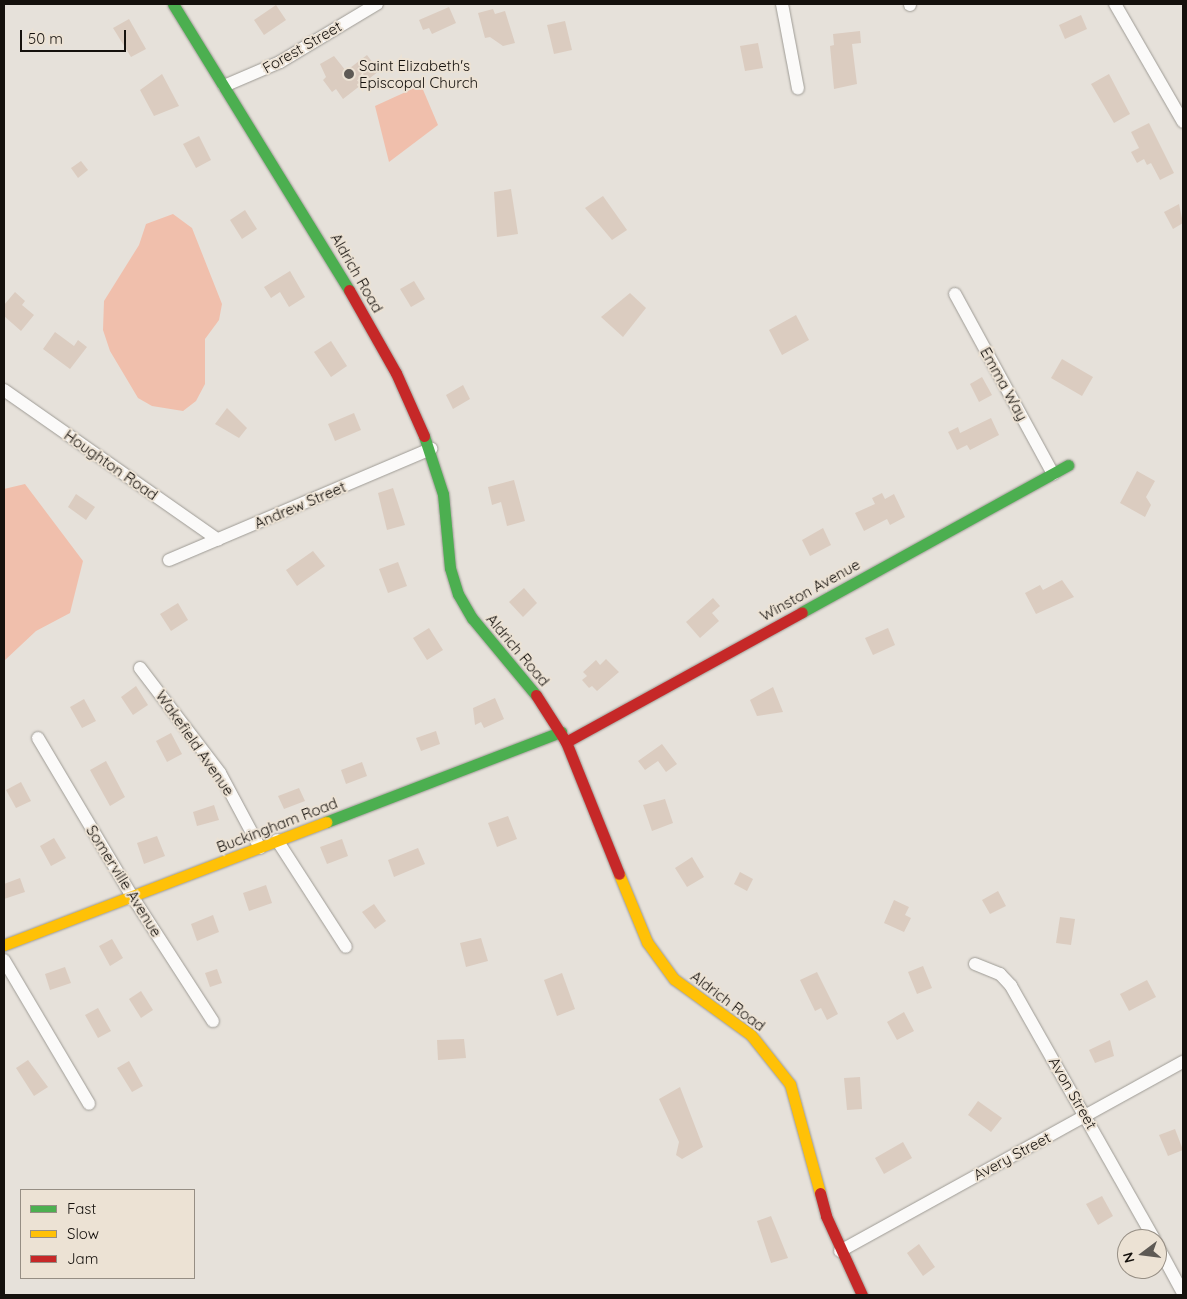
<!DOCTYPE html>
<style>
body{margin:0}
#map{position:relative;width:1187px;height:1299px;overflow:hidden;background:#e6e1da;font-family:Quicksand,sans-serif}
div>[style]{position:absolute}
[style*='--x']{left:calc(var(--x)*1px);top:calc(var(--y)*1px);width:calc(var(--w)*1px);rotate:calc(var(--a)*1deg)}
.green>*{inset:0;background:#f0bfac}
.building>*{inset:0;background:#dbccc0}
.roads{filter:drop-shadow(0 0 1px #9e9b95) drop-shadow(0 0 1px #9e9b95)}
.street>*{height:12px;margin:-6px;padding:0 6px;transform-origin:6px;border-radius:6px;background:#fbfaf9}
.fast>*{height:11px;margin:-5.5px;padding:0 5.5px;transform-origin:5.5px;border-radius:5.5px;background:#4caf50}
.slow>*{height:11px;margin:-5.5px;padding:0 5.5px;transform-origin:5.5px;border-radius:5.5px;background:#ffc107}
.jam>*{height:11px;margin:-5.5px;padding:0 5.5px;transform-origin:5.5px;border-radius:5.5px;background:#c62828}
.dots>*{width:14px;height:14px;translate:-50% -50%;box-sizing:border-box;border:2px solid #ece2d4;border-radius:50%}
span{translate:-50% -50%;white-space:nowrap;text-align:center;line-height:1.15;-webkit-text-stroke:4px #ece2d4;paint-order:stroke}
.street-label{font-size:15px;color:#15110d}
.poi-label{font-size:15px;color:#15110d}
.left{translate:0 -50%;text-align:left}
.frame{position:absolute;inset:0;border:5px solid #15110d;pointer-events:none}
.legend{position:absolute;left:20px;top:1189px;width:175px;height:90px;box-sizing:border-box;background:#ece2d4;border:1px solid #968e84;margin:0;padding:6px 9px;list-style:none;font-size:15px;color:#15110d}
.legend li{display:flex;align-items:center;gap:10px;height:25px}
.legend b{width:25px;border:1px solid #968e84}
.north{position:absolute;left:1117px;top:1229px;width:50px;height:50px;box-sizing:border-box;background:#ece2d4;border:1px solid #968e84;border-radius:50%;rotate:255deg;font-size:14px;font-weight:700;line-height:20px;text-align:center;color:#15110d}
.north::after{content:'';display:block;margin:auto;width:18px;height:22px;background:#5e5a55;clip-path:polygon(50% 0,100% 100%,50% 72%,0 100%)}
.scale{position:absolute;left:20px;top:30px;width:106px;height:22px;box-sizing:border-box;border:2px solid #15110d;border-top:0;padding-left:6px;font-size:15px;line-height:18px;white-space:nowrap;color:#15110d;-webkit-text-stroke:4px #ece2d4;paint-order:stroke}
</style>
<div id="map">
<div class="green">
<div style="clip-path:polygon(421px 85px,438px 125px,389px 162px,375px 106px)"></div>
<div style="clip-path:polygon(173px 214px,192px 228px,222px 304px,219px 320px,205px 339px,205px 384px,196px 401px,183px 411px,152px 406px,138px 398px,110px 351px,103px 330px,104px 301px,139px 245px,146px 224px)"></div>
<div style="clip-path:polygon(25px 484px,83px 561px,70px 613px,36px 631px,4px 661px,4px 489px)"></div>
</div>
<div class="building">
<div style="clip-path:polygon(276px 5px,286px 20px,264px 35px,254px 20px)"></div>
<div style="clip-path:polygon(449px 7px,456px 23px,432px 34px,429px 28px,423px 30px,419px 20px)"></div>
<div style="clip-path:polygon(493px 9px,495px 14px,505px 11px,515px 43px,503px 46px,490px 37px,485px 38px,478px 13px)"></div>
<div style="clip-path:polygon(1081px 15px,1087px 29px,1065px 39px,1059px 25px)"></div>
<div style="clip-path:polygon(129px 19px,146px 49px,131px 57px,113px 28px)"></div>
<div style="clip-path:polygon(565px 21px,572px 50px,554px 54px,547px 25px)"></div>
<div style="clip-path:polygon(860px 31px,861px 43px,852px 44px,857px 84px,834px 89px,830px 46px,834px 45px,833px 34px)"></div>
<div style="clip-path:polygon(758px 43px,763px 68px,745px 71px,740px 46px)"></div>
<div style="clip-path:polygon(367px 55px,379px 71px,343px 99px,336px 89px,332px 92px,323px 80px,326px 77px,320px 64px,334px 56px,346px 71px)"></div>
<div style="clip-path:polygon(162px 74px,179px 106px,154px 116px,140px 90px)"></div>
<div style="clip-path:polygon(1109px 74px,1130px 114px,1114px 123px,1091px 84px)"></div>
<div style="clip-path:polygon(1149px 123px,1174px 173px,1160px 180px,1151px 163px,1147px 165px,1144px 159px,1137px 163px,1131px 152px,1139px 148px,1131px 132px)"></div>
<div style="clip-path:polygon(199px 136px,211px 160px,196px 168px,183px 144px)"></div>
<div style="clip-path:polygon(81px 161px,88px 170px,78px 178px,71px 168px)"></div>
<div style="clip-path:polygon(511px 189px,518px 234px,497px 237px,494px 192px)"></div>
<div style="clip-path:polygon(603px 196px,627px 230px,612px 240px,585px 208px)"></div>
<div style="clip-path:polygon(1179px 204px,1183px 223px,1173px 229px,1164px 212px)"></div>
<div style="clip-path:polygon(245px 210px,257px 229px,242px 239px,230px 220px)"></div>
<div style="clip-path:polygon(290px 271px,305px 297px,289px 307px,280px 292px,271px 298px,264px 287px)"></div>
<div style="clip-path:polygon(414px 281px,425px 299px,411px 307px,400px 289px)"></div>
<div style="clip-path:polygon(15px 292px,25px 301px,22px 305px,34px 315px,21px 331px,4px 316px,4px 305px)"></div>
<div style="clip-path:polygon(630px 293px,646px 308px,623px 337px,601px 317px)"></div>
<div style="clip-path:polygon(796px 315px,809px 340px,782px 355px,769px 330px)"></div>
<div style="clip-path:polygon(55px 332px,74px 346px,78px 340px,87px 347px,70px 369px,43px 349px)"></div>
<div style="clip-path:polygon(331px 341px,347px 366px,331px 377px,314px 352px)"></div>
<div style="clip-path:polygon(1062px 359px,1093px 377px,1082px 396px,1051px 378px)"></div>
<div style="clip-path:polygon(982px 377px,992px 395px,979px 402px,970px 384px)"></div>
<div style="clip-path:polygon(463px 385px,470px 399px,453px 409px,446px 395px)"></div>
<div style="clip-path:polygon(227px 408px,247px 428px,239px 438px,215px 424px)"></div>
<div style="clip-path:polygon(354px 413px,361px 430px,335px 441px,328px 424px)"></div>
<div style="clip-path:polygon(991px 418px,999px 435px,970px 450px,967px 445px,957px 450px,948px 432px,958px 427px,960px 433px)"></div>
<div style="clip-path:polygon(1137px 471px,1155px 481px,1146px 497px,1151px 505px,1145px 517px,1120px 503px)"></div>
<div style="clip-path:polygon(514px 480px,525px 521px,507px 526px,501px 502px,492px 505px,488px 487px)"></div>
<div style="clip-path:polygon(393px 488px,405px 525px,387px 530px,378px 493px)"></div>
<div style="clip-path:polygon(882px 493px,885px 499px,894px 494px,905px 517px,890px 525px,887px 519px,864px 531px,855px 513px,875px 504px,872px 498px)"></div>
<div style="clip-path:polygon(76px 494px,95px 507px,86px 520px,68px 507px)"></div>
<div style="clip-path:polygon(823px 528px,831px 545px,810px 556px,802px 540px)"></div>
<div style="clip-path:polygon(313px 551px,325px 566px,297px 586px,286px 570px)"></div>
<div style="clip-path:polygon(398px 562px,407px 586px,388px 593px,379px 569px)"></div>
<div style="clip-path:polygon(1062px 580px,1074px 597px,1036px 614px,1025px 593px,1040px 585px,1043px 590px)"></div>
<div style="clip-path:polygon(524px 588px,537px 603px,523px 617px,509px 602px)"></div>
<div style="clip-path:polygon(713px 598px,720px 606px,712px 613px,719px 621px,700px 638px,686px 622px)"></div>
<div style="clip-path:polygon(178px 603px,188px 620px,171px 631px,160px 614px)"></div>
<div style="clip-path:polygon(429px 628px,443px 650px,427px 660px,413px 638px)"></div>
<div style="clip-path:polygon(888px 628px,895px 645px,873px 655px,865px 638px)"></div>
<div style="clip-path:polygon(606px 659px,619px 672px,597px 691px,592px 686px,589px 688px,582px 680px,587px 676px,583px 672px,596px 660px,600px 665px)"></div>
<div style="clip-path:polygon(136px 686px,148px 705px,133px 715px,121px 697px)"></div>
<div style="clip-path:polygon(773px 687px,783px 712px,757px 716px,750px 700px)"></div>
<div style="clip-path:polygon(495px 698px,504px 719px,484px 728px,481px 722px,475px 725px,473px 708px)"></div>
<div style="clip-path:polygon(84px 699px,96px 721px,82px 728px,70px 707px)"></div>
<div style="clip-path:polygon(436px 731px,440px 744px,421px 751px,416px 738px)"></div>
<div style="clip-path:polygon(171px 733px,182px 754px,167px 762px,156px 741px)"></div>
<div style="clip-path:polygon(662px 744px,677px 764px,666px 772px,658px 761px,645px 770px,638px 761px)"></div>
<div style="clip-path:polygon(106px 761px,125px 797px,110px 806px,90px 770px)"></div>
<div style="clip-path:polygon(362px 762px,367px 776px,346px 784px,341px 770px)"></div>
<div style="clip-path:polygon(21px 782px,31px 801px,16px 808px,6px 790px)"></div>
<div style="clip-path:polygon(299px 788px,305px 801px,284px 809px,278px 796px)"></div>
<div style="clip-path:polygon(665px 799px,673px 823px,652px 831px,643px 805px)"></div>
<div style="clip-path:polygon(214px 805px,219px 820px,197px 826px,193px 812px)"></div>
<div style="clip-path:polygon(508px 816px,517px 839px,497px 847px,488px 823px)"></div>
<div style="clip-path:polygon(157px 836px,165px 856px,144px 864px,137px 843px)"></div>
<div style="clip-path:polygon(54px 838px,66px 858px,51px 866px,40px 846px)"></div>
<div style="clip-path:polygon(342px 839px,348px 856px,327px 864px,320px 847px)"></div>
<div style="clip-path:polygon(418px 848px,425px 864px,394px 877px,388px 860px)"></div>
<div style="clip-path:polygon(692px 857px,704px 877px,687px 887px,675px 868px)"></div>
<div style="clip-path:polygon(740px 872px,753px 879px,747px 891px,734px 884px)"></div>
<div style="clip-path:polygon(20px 878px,25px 892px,4px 899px,4px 884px)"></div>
<div style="clip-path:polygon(266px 885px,272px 903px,249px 911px,243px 893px)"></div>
<div style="clip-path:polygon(998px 891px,1006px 906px,990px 914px,982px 900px)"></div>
<div style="clip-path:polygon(894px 900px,909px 907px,905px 915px,911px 918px,904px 932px,884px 923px)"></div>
<div style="clip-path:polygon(374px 904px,386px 921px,375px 929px,362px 912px)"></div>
<div style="clip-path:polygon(213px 915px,219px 932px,197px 941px,191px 924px)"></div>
<div style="clip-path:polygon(1060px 917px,1075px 919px,1071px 945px,1056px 943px)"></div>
<div style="clip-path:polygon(481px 938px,488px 961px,466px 967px,460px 943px)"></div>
<div style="clip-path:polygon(112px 939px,123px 958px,110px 966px,99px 946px)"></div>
<div style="clip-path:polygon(923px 966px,932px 988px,917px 994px,908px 972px)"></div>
<div style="clip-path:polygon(65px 967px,71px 983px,50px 990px,45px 974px)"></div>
<div style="clip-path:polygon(217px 969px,222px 983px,210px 987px,205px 973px)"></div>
<div style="clip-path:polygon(817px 972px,838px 1014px,827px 1020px,821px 1008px,815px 1011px,800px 980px)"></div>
<div style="clip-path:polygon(562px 973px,575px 1009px,557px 1016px,544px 980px)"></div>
<div style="clip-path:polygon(1147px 980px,1156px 997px,1129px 1011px,1120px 994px)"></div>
<div style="clip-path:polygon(141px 991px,153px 1010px,141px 1018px,129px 999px)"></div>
<div style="clip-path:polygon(98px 1008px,111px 1031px,98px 1038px,85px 1015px)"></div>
<div style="clip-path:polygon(904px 1012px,914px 1031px,897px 1040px,887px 1022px)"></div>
<div style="clip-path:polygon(464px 1039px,466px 1058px,438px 1060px,437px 1040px)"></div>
<div style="clip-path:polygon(1110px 1040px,1114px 1056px,1095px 1063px,1089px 1050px)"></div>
<div style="clip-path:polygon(28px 1060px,48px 1087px,34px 1096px,16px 1068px)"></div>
<div style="clip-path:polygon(129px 1061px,143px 1086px,132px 1092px,117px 1068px)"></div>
<div style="clip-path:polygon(860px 1077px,862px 1109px,847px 1110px,844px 1078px)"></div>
<div style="clip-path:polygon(680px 1087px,703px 1147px,682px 1159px,676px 1155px,679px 1142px,659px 1099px)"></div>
<div style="clip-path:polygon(978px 1101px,1002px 1118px,991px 1132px,968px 1115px)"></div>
<div style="clip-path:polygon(1175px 1129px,1183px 1150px,1168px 1156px,1159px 1135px)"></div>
<div style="clip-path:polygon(903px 1142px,912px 1158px,884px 1174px,875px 1158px)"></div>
<div style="clip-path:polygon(1102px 1196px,1113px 1216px,1098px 1225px,1086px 1204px)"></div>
<div style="clip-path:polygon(771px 1216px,788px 1258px,771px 1263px,757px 1221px)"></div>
<div style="clip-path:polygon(919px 1244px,935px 1267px,923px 1276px,907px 1253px)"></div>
</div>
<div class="roads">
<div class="street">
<div style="--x:782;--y:4;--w:86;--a:79.3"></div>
<div style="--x:910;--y:4;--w:1;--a:90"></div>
<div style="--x:1115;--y:4;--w:136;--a:60"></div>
<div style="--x:224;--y:86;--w:61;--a:-23.2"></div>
<div style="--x:280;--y:62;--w:113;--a:-30.9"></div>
<div style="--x:955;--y:294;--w:205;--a:61.4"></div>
<div style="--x:4;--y:390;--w:261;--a:35"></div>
<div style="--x:169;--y:560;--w:285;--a:-23"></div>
<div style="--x:140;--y:668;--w:132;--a:52.7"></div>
<div style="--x:220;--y:773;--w:85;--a:61.9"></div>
<div style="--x:38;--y:738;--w:184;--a:59.3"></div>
<div style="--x:132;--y:896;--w:149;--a:57.1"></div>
<div style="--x:277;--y:840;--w:127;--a:57.2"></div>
<div style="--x:4;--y:960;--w:167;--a:59.4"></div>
<div style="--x:975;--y:964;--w:27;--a:22"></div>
<div style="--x:1000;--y:974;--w:16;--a:47"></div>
<div style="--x:1011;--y:986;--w:291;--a:60.5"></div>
<div style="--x:1157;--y:1245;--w:55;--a:61.6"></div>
<div style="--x:840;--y:1251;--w:392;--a:-28.9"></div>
</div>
<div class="fast">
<div style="--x:173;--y:4;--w:336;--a:58.4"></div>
<div style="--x:424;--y:436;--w:61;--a:71.9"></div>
<div style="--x:443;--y:494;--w:74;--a:84.6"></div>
<div style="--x:450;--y:568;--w:27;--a:73"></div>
<div style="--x:458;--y:594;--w:28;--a:60"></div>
<div style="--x:472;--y:618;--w:100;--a:50.3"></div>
<div style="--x:802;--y:612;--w:304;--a:-28.9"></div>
<div style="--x:326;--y:822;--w:252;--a:-21"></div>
</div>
<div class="slow">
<div style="--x:619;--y:874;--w:74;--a:67.6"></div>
<div style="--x:647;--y:942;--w:46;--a:53.9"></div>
<div style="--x:674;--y:979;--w:95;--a:36"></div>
<div style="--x:751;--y:1035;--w:63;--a:51.5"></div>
<div style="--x:790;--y:1084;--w:113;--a:74.6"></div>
<div style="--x:4;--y:945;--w:345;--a:-20.9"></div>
</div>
<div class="jam">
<div style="--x:349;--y:290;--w:95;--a:60.5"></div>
<div style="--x:396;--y:373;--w:69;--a:66"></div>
<div style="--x:536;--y:695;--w:56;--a:57.4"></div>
<div style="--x:566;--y:742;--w:142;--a:68.1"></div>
<div style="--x:566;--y:742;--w:269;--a:-28.8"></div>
<div style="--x:820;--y:1193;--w:24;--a:75"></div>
<div style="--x:826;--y:1216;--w:87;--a:65.5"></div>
</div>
</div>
<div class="dots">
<div style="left:349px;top:74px;background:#5e5a55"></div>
</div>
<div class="street-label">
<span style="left:302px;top:47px;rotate:-30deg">Forest Street</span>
<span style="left:357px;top:273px;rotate:60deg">Aldrich Road</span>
<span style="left:1004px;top:384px;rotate:61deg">Emma Way</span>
<span style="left:111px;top:465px;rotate:35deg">Houghton Road</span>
<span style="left:300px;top:505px;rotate:-23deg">Andrew Street</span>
<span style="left:810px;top:590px;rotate:-29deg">Winston Avenue</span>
<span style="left:518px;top:650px;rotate:50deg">Aldrich Road</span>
<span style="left:195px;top:743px;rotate:55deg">Wakefield Avenue</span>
<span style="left:277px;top:825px;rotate:-21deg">Buckingham Road</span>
<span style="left:124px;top:881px;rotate:58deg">Somerville Avenue</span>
<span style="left:728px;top:1001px;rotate:37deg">Aldrich Road</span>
<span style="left:1073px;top:1093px;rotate:60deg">Avon Street</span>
<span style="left:1012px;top:1156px;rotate:-28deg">Avery Street</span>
</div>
<div class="poi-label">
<span class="left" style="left:359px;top:74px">Saint Elizabeth's<br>Episcopal Church</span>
</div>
<div class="frame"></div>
<ul class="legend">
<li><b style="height:6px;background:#4caf50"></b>Fast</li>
<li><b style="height:6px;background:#ffc107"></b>Slow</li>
<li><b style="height:6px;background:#c62828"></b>Jam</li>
</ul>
<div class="north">N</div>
<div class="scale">50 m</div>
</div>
